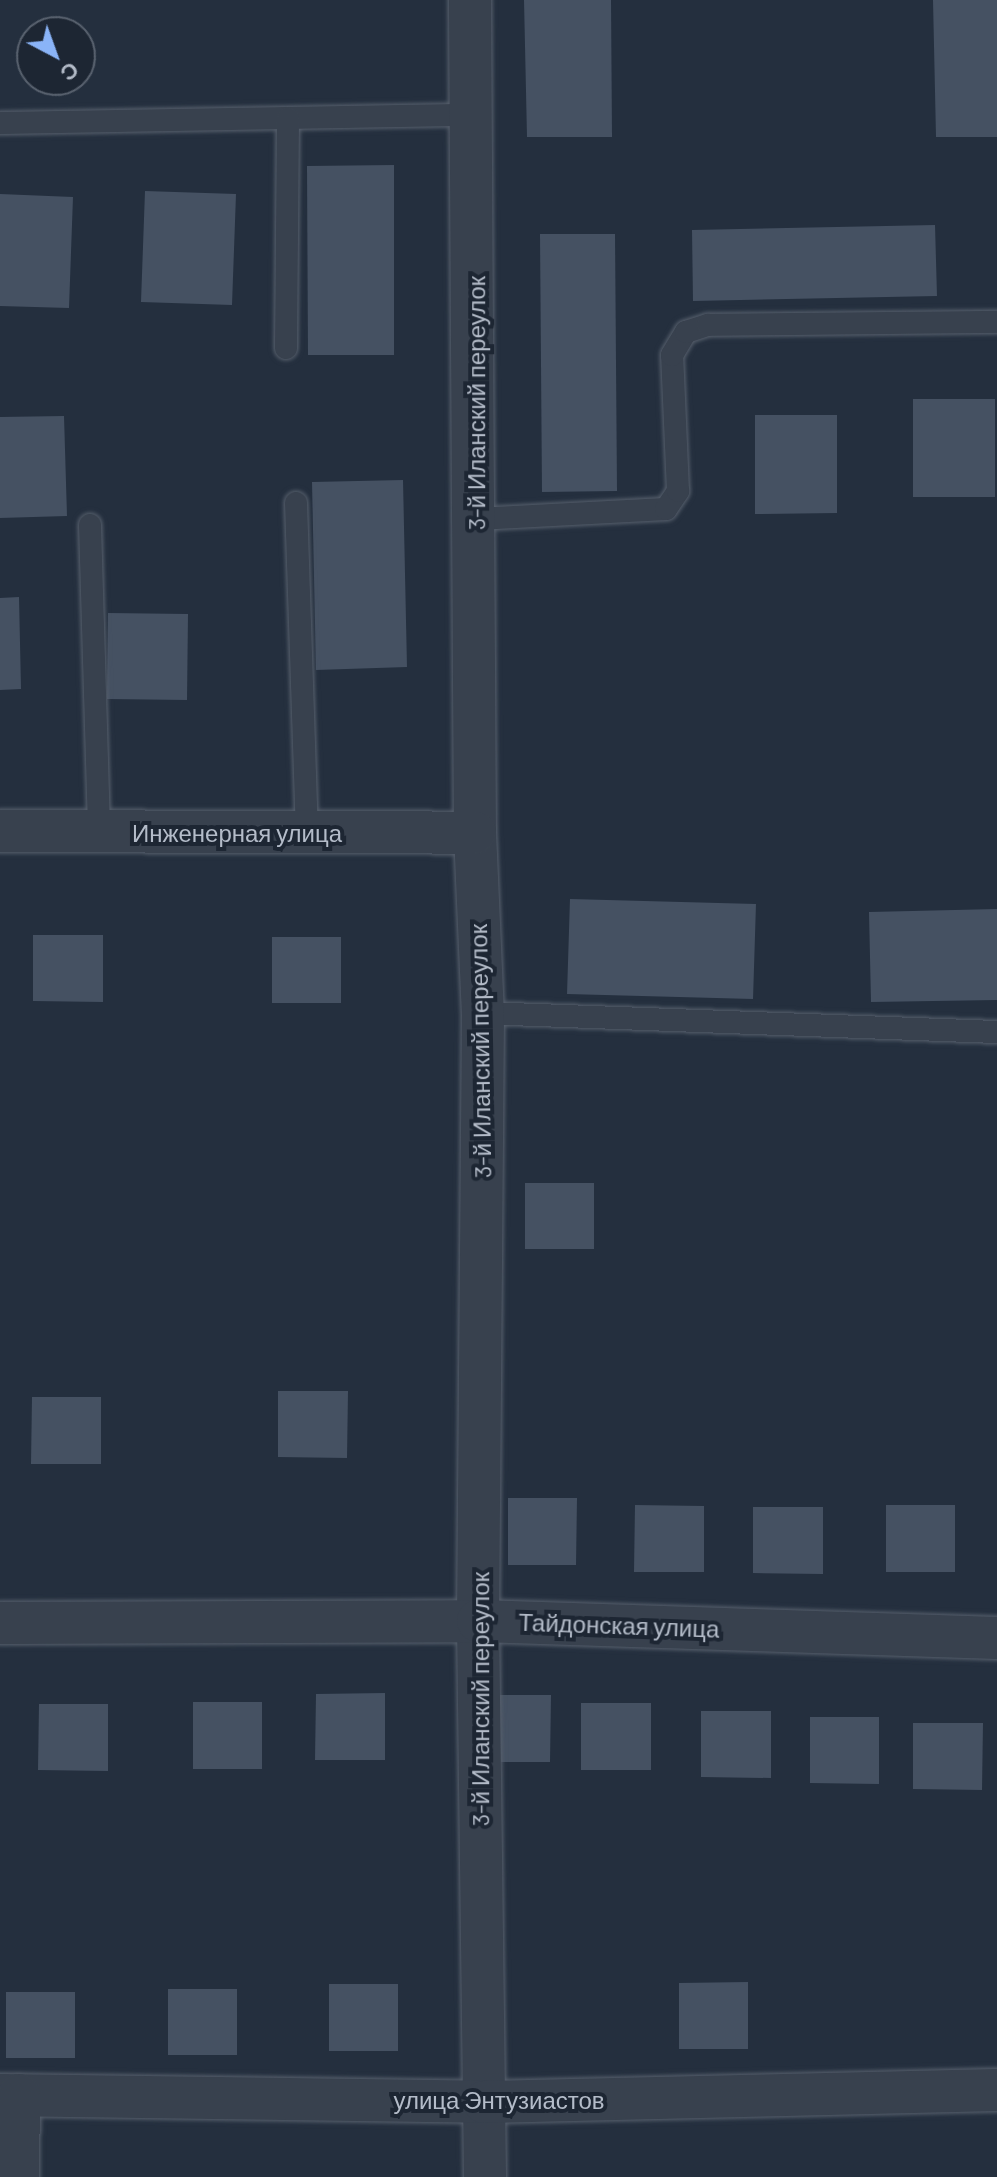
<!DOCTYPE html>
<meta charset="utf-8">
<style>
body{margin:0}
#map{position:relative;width:997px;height:2177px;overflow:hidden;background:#242f3e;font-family:Barlow,sans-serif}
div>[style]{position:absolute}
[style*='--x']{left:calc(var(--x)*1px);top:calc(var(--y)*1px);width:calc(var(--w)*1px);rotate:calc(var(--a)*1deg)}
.building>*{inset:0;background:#455162}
.roads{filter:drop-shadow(0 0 2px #565f6c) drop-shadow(0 0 2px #565f6c)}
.lane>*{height:22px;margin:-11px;padding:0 11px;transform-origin:11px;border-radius:11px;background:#38414e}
.street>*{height:42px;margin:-21px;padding:0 21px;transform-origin:21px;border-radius:21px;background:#38414e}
span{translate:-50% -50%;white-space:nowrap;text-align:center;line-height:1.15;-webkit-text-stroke:8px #1d2633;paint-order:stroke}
.street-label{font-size:24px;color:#b4bcc9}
.north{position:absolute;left:16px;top:16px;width:80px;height:80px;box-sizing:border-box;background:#1d2633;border:2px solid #59626f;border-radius:50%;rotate:139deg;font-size:22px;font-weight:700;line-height:32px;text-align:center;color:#b4bcc9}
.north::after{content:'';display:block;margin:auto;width:28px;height:36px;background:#8ab4f8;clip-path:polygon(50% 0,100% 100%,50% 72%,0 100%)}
</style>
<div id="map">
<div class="building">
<div style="clip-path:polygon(524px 0,611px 0,612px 137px,527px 137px)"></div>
<div style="clip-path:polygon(933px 0,997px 0,997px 137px,936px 137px)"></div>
<div style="clip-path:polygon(394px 165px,394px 355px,308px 355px,307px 166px)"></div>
<div style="clip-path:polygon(145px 191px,236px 194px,232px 305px,141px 302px)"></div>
<div style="clip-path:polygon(0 194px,73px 197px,69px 308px,0 306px)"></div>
<div style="clip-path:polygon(935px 225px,937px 296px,693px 301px,692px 230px)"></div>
<div style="clip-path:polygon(540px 234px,615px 234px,617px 491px,542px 492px)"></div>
<div style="clip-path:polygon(913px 399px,995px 399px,995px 497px,913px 497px)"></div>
<div style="clip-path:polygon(755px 415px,837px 415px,837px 513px,755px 514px)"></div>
<div style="clip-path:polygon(64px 416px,67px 516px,0 518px,0 417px)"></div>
<div style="clip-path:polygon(403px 480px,407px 667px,316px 670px,312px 482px)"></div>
<div style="clip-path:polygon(19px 597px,21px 689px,0 690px,0 598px)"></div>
<div style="clip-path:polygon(108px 613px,188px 614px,187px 700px,107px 699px)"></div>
<div style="clip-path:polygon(570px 899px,756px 904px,753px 999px,567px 994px)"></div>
<div style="clip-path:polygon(997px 909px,997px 1000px,871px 1002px,869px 912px)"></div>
<div style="clip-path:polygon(33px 935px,103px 935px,103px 1002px,33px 1001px)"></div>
<div style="clip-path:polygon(272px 937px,341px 937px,341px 1003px,272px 1003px)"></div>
<div style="clip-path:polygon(525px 1183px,594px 1183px,594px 1249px,525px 1249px)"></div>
<div style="clip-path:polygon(278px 1391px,348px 1391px,347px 1458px,278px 1457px)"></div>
<div style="clip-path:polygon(32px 1397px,101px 1397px,101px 1464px,31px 1464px)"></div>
<div style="clip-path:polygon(508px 1498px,577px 1498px,576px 1565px,508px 1565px)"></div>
<div style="clip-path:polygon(635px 1505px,704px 1506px,704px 1572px,634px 1572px)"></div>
<div style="clip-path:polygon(886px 1505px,955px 1505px,955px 1572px,886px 1572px)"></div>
<div style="clip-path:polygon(753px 1507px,823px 1507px,823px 1574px,753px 1573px)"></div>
<div style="clip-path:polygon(385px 1693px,385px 1760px,315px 1760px,316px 1694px)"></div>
<div style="clip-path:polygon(482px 1695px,551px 1695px,550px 1762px,481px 1762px)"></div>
<div style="clip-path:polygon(193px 1702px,262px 1702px,262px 1769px,193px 1769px)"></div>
<div style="clip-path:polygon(581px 1703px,651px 1703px,651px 1770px,581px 1770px)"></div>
<div style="clip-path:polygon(39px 1704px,108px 1704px,108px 1771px,38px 1770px)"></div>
<div style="clip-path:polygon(701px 1711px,771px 1711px,771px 1778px,701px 1777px)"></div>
<div style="clip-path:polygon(810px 1717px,879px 1717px,879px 1784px,810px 1783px)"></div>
<div style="clip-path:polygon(913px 1723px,983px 1723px,982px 1790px,913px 1789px)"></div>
<div style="clip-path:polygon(748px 1982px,748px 2049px,679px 2049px,679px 1983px)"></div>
<div style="clip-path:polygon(329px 1984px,398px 1984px,398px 2051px,329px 2051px)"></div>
<div style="clip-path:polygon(168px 1989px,237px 1989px,237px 2055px,168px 2055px)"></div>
<div style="clip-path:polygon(6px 1992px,75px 1992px,75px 2058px,6px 2058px)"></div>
</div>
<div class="roads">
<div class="lane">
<div style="--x:0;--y:123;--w:474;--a:-1"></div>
<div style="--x:286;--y:348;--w:230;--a:-89.5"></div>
<div style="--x:296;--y:503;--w:330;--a:88.1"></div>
<div style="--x:477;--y:519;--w:189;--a:-3"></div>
<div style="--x:666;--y:509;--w:22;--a:-56"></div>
<div style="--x:678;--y:491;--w:136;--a:-92.5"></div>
<div style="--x:672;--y:355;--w:27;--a:-59"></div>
<div style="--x:686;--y:332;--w:23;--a:-18"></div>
<div style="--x:708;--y:325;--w:289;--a:-0.6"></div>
<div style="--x:90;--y:525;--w:308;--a:88.3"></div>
<div style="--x:483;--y:1013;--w:514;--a:2.12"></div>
</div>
<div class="street">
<div style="--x:470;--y:0;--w:833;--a:89.66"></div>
<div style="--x:475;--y:833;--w:180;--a:87.5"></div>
<div style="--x:483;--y:1013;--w:608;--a:90.47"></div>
<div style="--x:478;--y:1621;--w:556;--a:89.28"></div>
<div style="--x:0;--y:831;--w:475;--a:0.2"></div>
<div style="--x:0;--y:1623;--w:478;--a:-0.2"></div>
<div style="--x:478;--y:1621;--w:519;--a:1.88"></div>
<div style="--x:0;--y:2095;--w:484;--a:0.8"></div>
<div style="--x:484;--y:2102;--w:513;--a:-1.34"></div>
<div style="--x:18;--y:2177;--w:82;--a:-89.3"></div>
</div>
</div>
<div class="street-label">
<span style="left:476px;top:403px;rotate:-90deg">3-й Иланский переулок</span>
<span style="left:237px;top:833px">Инженерная улица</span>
<span style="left:480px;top:1051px;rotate:-91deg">3-й Иланский переулок</span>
<span style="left:619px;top:1625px;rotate:2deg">Тайдонская улица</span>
<span style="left:480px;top:1699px;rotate:-90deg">3-й Иланский переулок</span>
<span style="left:499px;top:2100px">улица Энтузиастов</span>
</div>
<div class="north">С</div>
</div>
